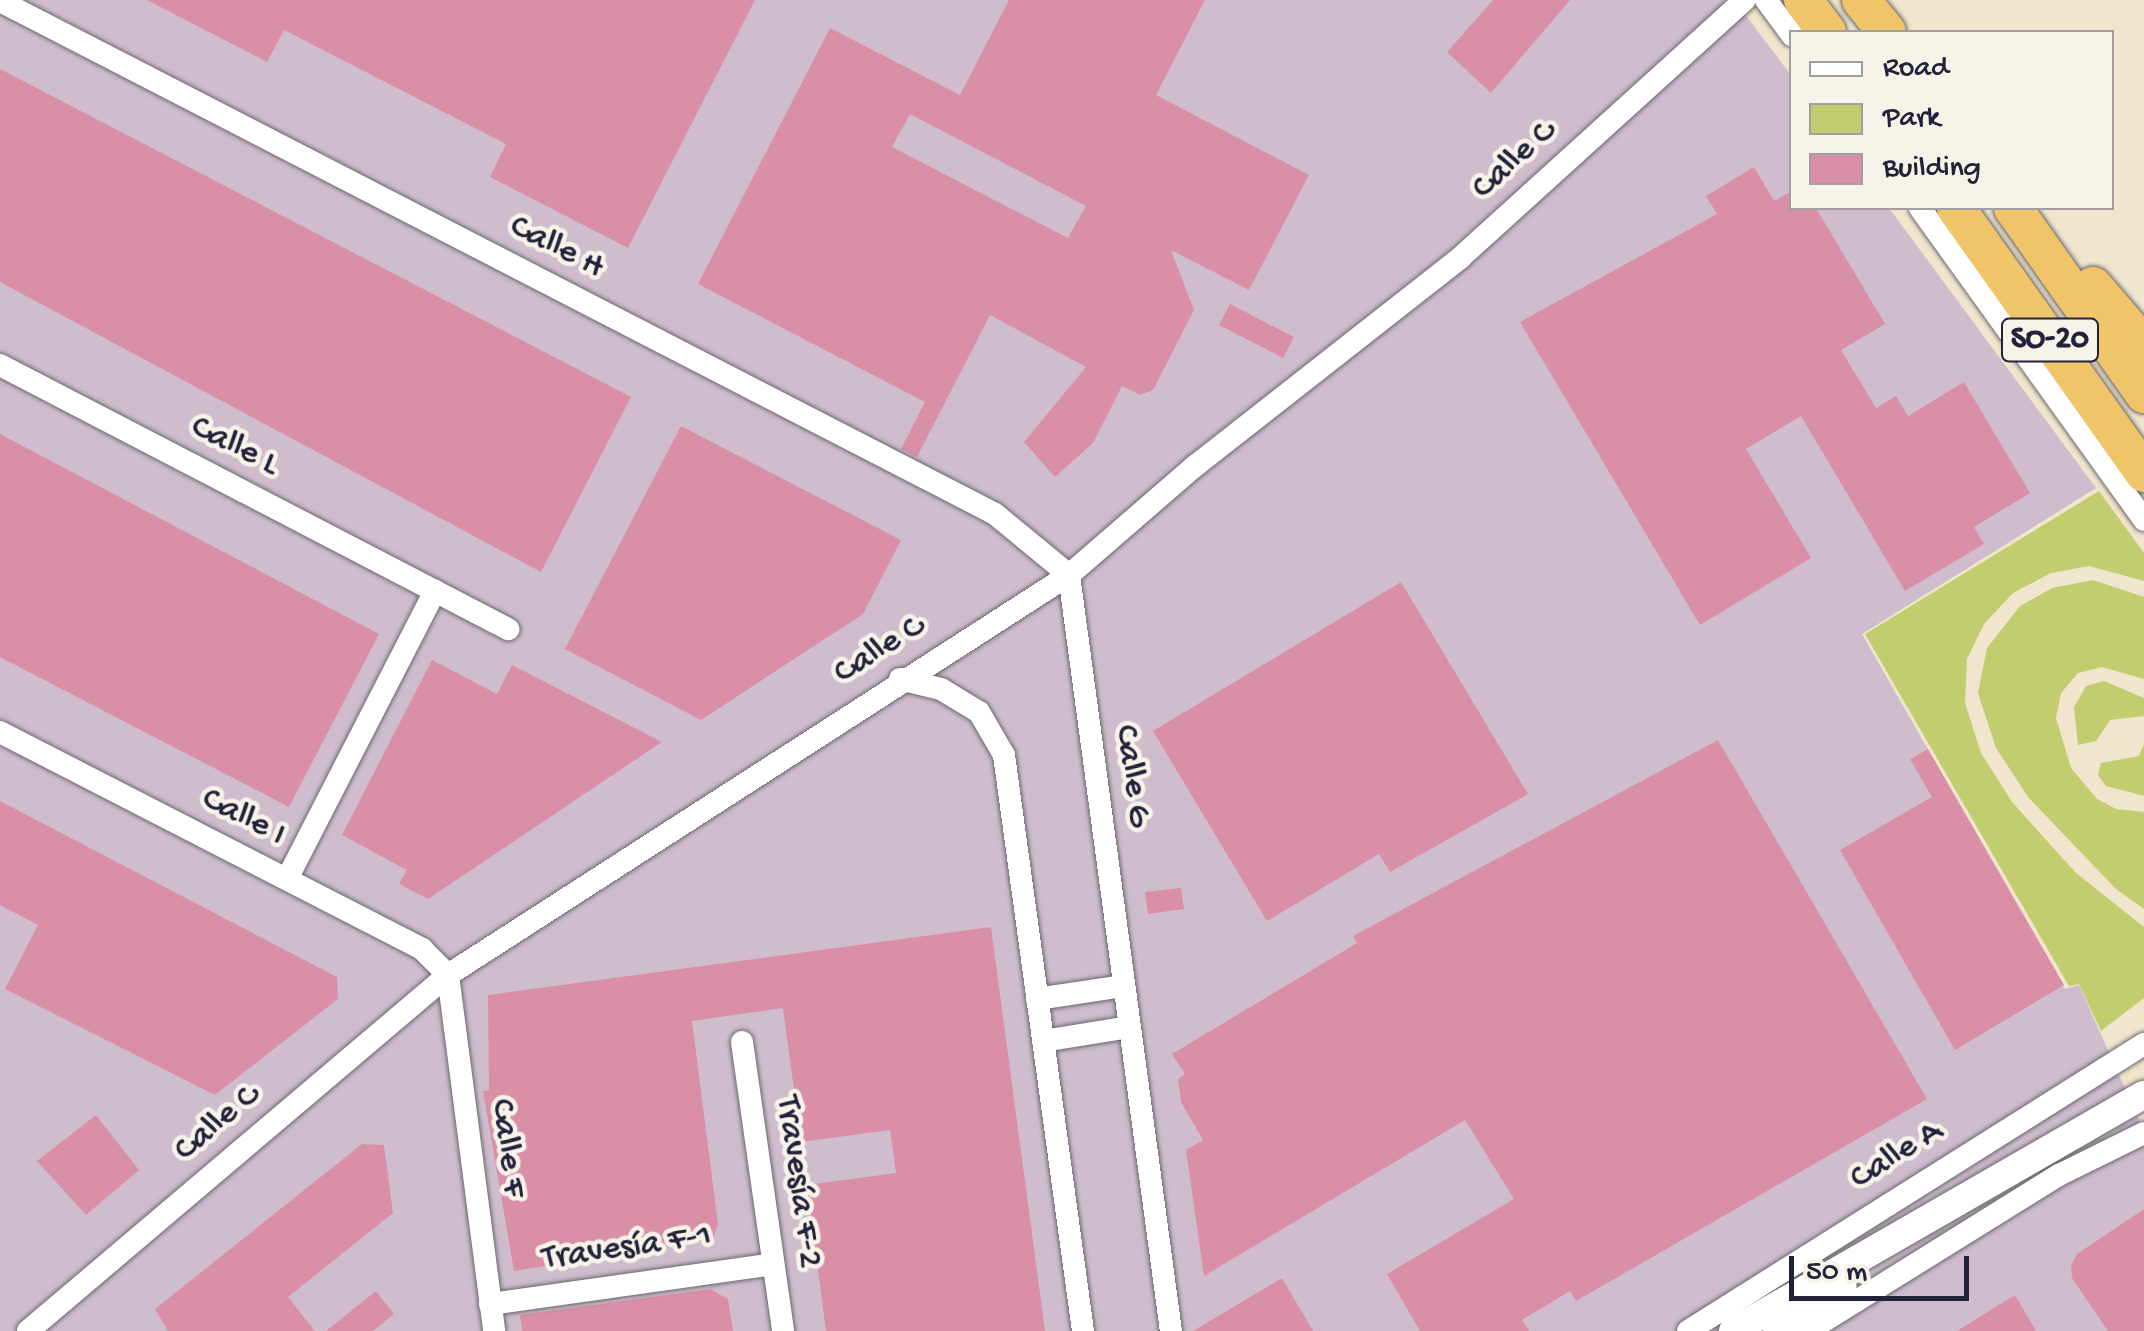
<!DOCTYPE html>
<meta charset="utf-8">
<style>
body{margin:0}
#map{position:relative;width:2144px;height:1331px;overflow:hidden;background:#f1e6cd;font-family:"Gochi Hand",sans-serif}
div>[style]{position:absolute}
[style*='--x']{left:calc(var(--x)*1px);top:calc(var(--y)*1px);width:calc(var(--w)*1px);rotate:calc(var(--a)*1deg)}
.industrial>*{inset:0;background:#cfbdce}
.green>*{inset:0;background:#c1cd6e}
.building>*{inset:0;background:#d98fa6}
.roads{filter:drop-shadow(0 0 2px #6a676e) drop-shadow(0 0 2px #6a676e)}
.minor>*{height:22px;margin:-11px;padding:0 11px;transform-origin:11px;border-radius:11px;background:#fff}
.tertiary>*{height:28px;margin:-14px;padding:0 14px;transform-origin:14px;border-radius:14px;background:#fff}
.trunk>*{height:38px;margin:-19px;padding:0 19px;transform-origin:19px;border-radius:19px;background:#f0c469}
span{translate:-50% -50%;white-space:nowrap;text-align:center;line-height:1.15;-webkit-text-stroke:9px #f7f3e8;paint-order:stroke}
.shield-label span{padding:2px 8px;background:#f7f3e8;border:2px solid;border-radius:8px;-webkit-text-stroke-width:0}
.shield-label{font-size:32px;color:#22223b;font-weight:700}
.street-label{font-size:35px;color:#22223b}
.legend{position:absolute;left:1789px;top:30px;width:325px;height:180px;box-sizing:border-box;background:#f7f3e8;border:2px solid #a29fa3;margin:0;padding:12px 18px;list-style:none;font-size:30px;color:#22223b}
.legend li{display:flex;align-items:center;gap:20px;height:50px}
.legend b{width:50px;border:2px solid #a29fa3}
.scale{position:absolute;left:1789px;top:1256px;width:180px;height:45px;box-sizing:border-box;border:5px solid #22223b;border-top:0;padding-left:12px;font-size:30px;line-height:35px;white-space:nowrap;color:#22223b;-webkit-text-stroke:8px #f7f3e8;paint-order:stroke}
</style>
<div id="map">
<div class="industrial">
<div style="clip-path:polygon(0 0,1734px 0,1791px 75px,1792px 208px,1889px 208px,2096px 488px,1862px 634px,2065px 989px,2079px 985px,2144px 1131px,2144px 1331px,0 1331px)"></div>
</div>
<div class="green">
<div style="clip-path:polygon(2099px 491px,2144px 553px,2144px 581px,2089px 566px,2051px 573px,2013px 593px,1984px 624px,1967px 659px,1965px 703px,1981px 753px,2012px 802px,2076px 873px,2144px 927px,2144px 998px,2101px 1031px,2079px 984px,2069px 986px,1865px 634px)"></div>
<div style="clip-path:polygon(2093px 580px,2144px 597px,2144px 679px,2102px 667px,2078px 673px,2061px 693px,2056px 718px,2071px 768px,2097px 799px,2116px 809px,2144px 812px,2144px 909px,2116px 889px,2028px 797px,1996px 748px,1978px 693px,1987px 648px,2020px 606px,2052px 588px)"></div>
<div style="clip-path:polygon(2104px 681px,2144px 698px,2144px 716px,2110px 720px,2096px 741px,2078px 745px,2074px 707px,2086px 686px)"></div>
<div style="clip-path:polygon(2144px 744px,2144px 796px,2106px 786px,2098px 775px,2101px 763px,2139px 756px)"></div>
</div>
<div class="building">
<div style="clip-path:polygon(147px 0,755px 0,628px 248px,490px 177px,506px 144px,284px 30px,267px 62px)"></div>
<div style="clip-path:polygon(evenodd,1009px 0,1205px 0,1156px 95px,1309px 175px,1249px 290px,1171px 250px,1194px 310px,1153px 390px,1140px 395px,1122px 386px,1093px 443px,1055px 477px,1024px 442px,1086px 367px,990px 315px,917px 457px,901px 449px,925px 402px,698px 284px,830px 28px,960px 95px,1009px 0,910px 114px,1086px 206px,1068px 238px,892px 147px,910px 114px)"></div>
<div style="clip-path:polygon(1493px 0,1570px 0,1491px 93px,1447px 52px)"></div>
<div style="clip-path:polygon(0 69px,631px 397px,541px 572px,0 282px)"></div>
<div style="clip-path:polygon(1754px 167px,1774px 201px,1792px 191px,1792px 208px,1816px 208px,1885px 324px,1841px 350px,1876px 408px,1896px 396px,1908px 416px,1964px 382px,2030px 493px,1974px 527px,1984px 544px,1905px 591px,1801px 416px,1746px 449px,1811px 558px,1700px 625px,1520px 322px,1717px 214px,1706px 196px)"></div>
<div style="clip-path:polygon(1230px 304px,1294px 337px,1283px 358px,1219px 325px)"></div>
<div style="clip-path:polygon(681px 426px,901px 540px,863px 614px,701px 720px,565px 649px)"></div>
<div style="clip-path:polygon(0 434px,379px 634px,289px 807px,0 657px)"></div>
<div style="clip-path:polygon(1401px 582px,1528px 794px,1390px 872px,1379px 854px,1267px 921px,1153px 731px)"></div>
<div style="clip-path:polygon(432px 660px,497px 694px,512px 665px,662px 742px,428px 899px,399px 884px,407px 870px,342px 835px)"></div>
<div style="clip-path:polygon(1718px 740px,1927px 1099px,1576px 1301px,1570px 1291px,1522px 1320px,1529px 1331px,1420px 1331px,1387px 1274px,1514px 1199px,1465px 1120px,1204px 1276px,1186px 1150px,1203px 1140px,1181px 1102px,1178px 1079px,1185px 1074px,1172px 1054px,1357px 943px,1353px 936px)"></div>
<div style="clip-path:polygon(1928px 749px,2064px 985px,1955px 1050px,1840px 850px,1932px 797px,1910px 759px)"></div>
<div style="clip-path:polygon(0 801px,337px 977px,338px 999px,215px 1095px,5px 989px,38px 925px,0 905px)"></div>
<div style="clip-path:polygon(1181px 888px,1184px 909px,1148px 914px,1145px 892px)"></div>
<div style="clip-path:polygon(991px 927px,1045px 1331px,826px 1331px,807px 1185px,896px 1173px,890px 1130px,801px 1142px,783px 1008px,692px 1021px,718px 1224px,713px 1239px,514px 1271px,483px 1091px,489px 1090px,488px 995px)"></div>
<div style="clip-path:polygon(96px 1115px,139px 1170px,86px 1215px,37px 1161px)"></div>
<div style="clip-path:polygon(362px 1144px,384px 1145px,393px 1213px,288px 1297px,315px 1331px,168px 1331px,155px 1309px)"></div>
<div style="clip-path:polygon(2144px 1209px,2144px 1331px,2108px 1331px,2072px 1278px,2071px 1265px,2077px 1254px)"></div>
<div style="clip-path:polygon(1282px 1278px,1313px 1331px,1193px 1331px)"></div>
<div style="clip-path:polygon(710px 1289px,728px 1299px,733px 1331px,522px 1331px,520px 1315px)"></div>
<div style="clip-path:polygon(376px 1291px,394px 1314px,373px 1331px,326px 1331px)"></div>
<div style="clip-path:polygon(2015px 1295px,2036px 1331px,1957px 1331px)"></div>
</div>
<div class="roads">
<div class="minor">
<div style="--x:1766;--y:0;--w:44;--a:53.4"></div>
<div style="--x:0;--y:1;--w:1119;--a:27.27"></div>
<div style="--x:995;--y:514;--w:96;--a:39.5"></div>
<div style="--x:1920;--y:208;--w:384;--a:54.3"></div>
<div style="--x:0;--y:365;--w:573;--a:27.46"></div>
<div style="--x:1069;--y:575;--w:763;--a:82.32"></div>
<div style="--x:900;--y:679;--w:42;--a:13.7"></div>
<div style="--x:941;--y:689;--w:44;--a:31.2"></div>
<div style="--x:979;--y:712;--w:50;--a:59.8"></div>
<div style="--x:1004;--y:755;--w:581;--a:82.19"></div>
<div style="--x:0;--y:732;--w:475;--a:27.2"></div>
<div style="--x:422;--y:949;--w:37;--a:45"></div>
<div style="--x:287;--y:879;--w:324;--a:-62.8"></div>
<div style="--x:448;--y:975;--w:359;--a:82.6"></div>
<div style="--x:1037;--y:999;--w:88;--a:-8.5"></div>
<div style="--x:1043;--y:1041;--w:87;--a:-9.2"></div>
<div style="--x:742;--y:1042;--w:292;--a:81.9"></div>
<div style="--x:490;--y:1304;--w:286;--a:-8"></div>
<div style="--x:28;--y:1331;--w:551;--a:-40.29"></div>
<div style="--x:448;--y:975;--w:739;--a:-32.79"></div>
<div style="--x:1069;--y:575;--w:167;--a:-40.9"></div>
<div style="--x:1195;--y:466;--w:337;--a:-38.1"></div>
<div style="--x:1460;--y:258;--w:384;--a:-42.2"></div>
<div style="--x:1688;--y:1331;--w:539;--a:-32.19"></div>
<div style="--x:1808;--y:1331;--w:296;--a:-31.9"></div>
<div style="--x:2059;--y:1175;--w:95;--a:-26.3"></div>
</div>
<div class="tertiary">
<div style="--x:1733;--y:1331;--w:474;--a:-29.9"></div>
<div style="--x:1777;--y:1331;--w:80;--a:-34.9"></div>
</div>
<div class="trunk">
<div style="--x:1803;--y:0;--w:40;--a:53"></div>
<div style="--x:1861;--y:0;--w:41;--a:50.9"></div>
<div style="--x:1956;--y:208;--w:325;--a:54.6"></div>
<div style="--x:2013;--y:208;--w:228;--a:54.8"></div>
<div style="--x:2093;--y:286;--w:78;--a:49.2"></div>
</div>
</div>
<div class="shield-label">
<span style="left:2050px;top:340px">SO-20</span>
</div>
<div class="street-label">
<span style="left:1515px;top:161px;rotate:-42deg">Calle C</span>
<span style="left:556px;top:248px;rotate:27deg">Calle H</span>
<span style="left:234px;top:447px;rotate:27deg">Calle L</span>
<span style="left:880px;top:651px;rotate:-32deg">Calle C</span>
<span style="left:1131px;top:776px;rotate:82deg">Calle G</span>
<span style="left:243px;top:818px;rotate:27deg">Calle I</span>
<span style="left:218px;top:1124px;rotate:-40deg">Calle C</span>
<span style="left:506px;top:1148px;rotate:83deg">Calle F</span>
<span style="left:1897px;top:1156px;rotate:-32deg">Calle A</span>
<span style="left:797px;top:1182px;rotate:82deg">Travesía F-2</span>
<span style="left:627px;top:1249px;rotate:-8deg">Travesía F-1</span>
</div>
<ul class="legend">
<li><b style="height:12px;background:#fff"></b>Road</li>
<li><b style="height:28px;background:#c1cd6e"></b>Park</li>
<li><b style="height:28px;background:#d98fa6"></b>Building</li>
</ul>
<div class="scale">50 m</div>
</div>
